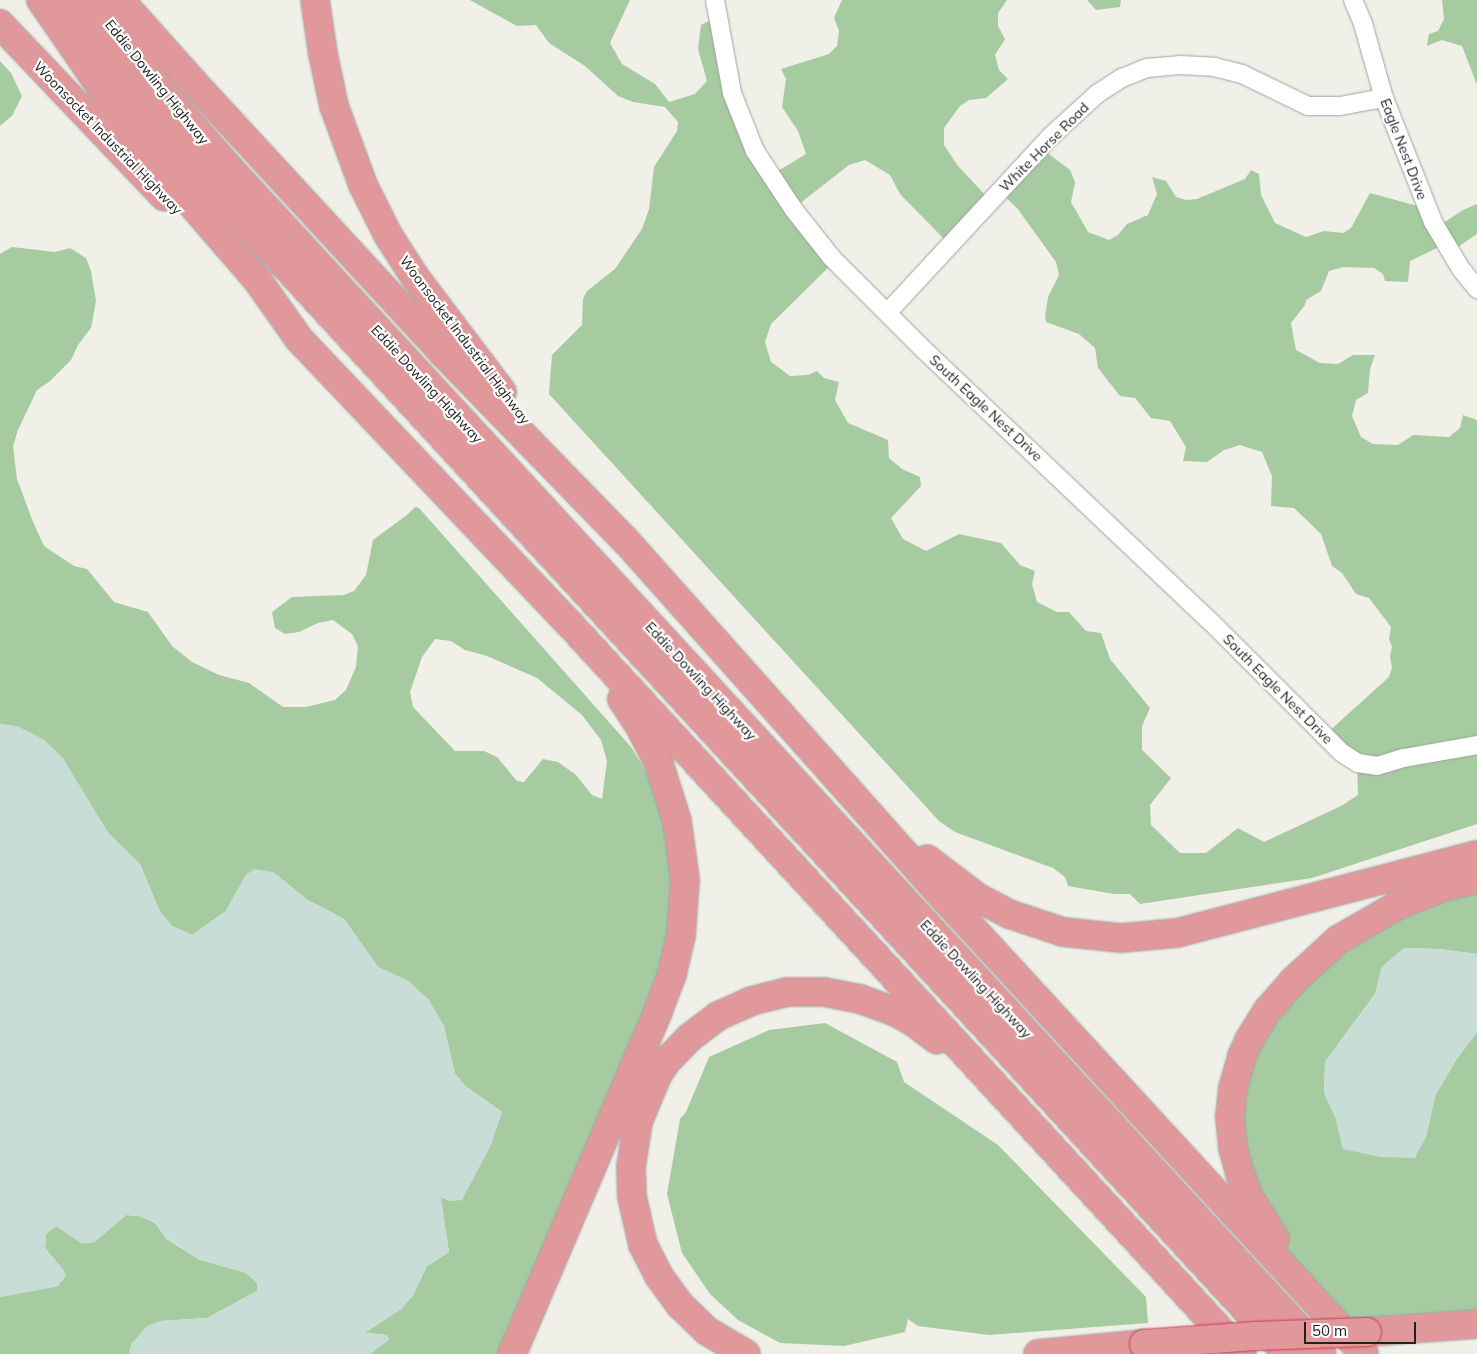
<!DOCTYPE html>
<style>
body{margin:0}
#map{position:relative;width:1477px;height:1354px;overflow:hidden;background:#f0efe8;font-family:Mulish,sans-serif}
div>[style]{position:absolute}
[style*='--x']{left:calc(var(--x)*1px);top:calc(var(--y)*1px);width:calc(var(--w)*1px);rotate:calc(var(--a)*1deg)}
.forest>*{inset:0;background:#a7cba1}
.wetland>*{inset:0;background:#c7ddd6}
.roads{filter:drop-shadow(0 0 1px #a2a2a2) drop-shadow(0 0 1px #a2a2a2)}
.minor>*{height:18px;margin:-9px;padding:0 9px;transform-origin:9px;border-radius:9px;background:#fff}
.motorway>*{height:28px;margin:-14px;padding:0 14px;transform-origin:14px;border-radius:14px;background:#e0989a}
.bridges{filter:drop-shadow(0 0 1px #cb3854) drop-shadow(0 0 1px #cb3854)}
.motorway-bridge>*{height:28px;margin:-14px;padding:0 14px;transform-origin:14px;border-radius:14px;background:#e0989a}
span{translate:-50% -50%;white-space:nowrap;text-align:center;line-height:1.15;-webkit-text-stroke:4.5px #fff;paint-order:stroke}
.street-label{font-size:14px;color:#212121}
.scale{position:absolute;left:1304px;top:1322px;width:112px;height:22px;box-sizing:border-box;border:2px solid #212121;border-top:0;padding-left:6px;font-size:15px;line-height:18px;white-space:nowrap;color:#212121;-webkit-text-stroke:4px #fff;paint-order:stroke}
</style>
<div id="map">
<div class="forest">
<div style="clip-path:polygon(470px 0,630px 0,610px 43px,622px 64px,655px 84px,669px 102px,695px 94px,707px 81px,698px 49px,701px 25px,718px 16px,731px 92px,775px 173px,806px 154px,798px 131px,782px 107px,786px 79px,781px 69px,829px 54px,837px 46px,839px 31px,834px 18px,842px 0,1007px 0,998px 13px,998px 26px,1005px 39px,995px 55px,999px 70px,1008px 79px,986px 98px,969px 100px,960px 106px,944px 128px,944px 145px,958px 166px,989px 199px,948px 243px,900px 194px,890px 175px,865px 160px,849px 165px,794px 208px,835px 261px,771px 324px,765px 342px,771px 362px,790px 376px,808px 375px,817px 371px,824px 378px,839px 382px,835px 400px,848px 423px,888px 440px,889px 458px,902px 469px,920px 477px,921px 486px,891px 518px,903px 539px,926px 551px,959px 534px,1001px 543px,1020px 565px,1035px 571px,1032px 584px,1037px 602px,1057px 612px,1069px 612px,1086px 631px,1101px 633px,1110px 659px,1150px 708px,1142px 726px,1142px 750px,1171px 778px,1150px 805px,1151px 825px,1180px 853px,1206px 853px,1238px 828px,1264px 842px,1341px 806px,1358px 795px,1357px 761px,1326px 734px,1389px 677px,1392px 668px,1390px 656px,1392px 647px,1389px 639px,1391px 627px,1369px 598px,1356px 594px,1342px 573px,1332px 566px,1321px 534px,1294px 508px,1271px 506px,1272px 476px,1262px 452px,1240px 445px,1224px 450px,1207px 462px,1183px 461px,1186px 447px,1170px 421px,1151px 418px,1135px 398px,1120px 396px,1098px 368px,1095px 348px,1079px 334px,1046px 322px,1045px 317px,1048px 297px,1059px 275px,1056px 262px,1017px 208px,999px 191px,1041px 148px,1070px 170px,1075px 182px,1071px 202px,1088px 232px,1109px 240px,1118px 235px,1127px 224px,1148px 215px,1157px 194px,1152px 177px,1166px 181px,1176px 197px,1186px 200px,1197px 199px,1245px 179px,1251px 170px,1259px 174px,1261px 195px,1275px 223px,1306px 237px,1324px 231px,1343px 233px,1351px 228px,1370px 193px,1425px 208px,1440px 225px,1463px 210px,1477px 204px,1477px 234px,1452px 251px,1443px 245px,1410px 261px,1408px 282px,1385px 281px,1383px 274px,1374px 268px,1343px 267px,1329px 271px,1321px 291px,1306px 300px,1305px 305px,1291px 323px,1296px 350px,1320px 363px,1338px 364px,1353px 355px,1375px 355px,1370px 369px,1368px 393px,1356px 400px,1352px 416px,1361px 437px,1373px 444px,1398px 445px,1413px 435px,1449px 437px,1460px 428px,1463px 415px,1477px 420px,1477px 824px,1312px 878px,1140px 904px,1130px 894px,1114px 894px,1068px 886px,1065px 877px,1053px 868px,955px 832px,939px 821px,549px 394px,552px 355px,582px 325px,583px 299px,587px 291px,615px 269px,642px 229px,649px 209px,654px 167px,677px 131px,678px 122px,665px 107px,633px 102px,618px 96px,585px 66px,549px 43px,536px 25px,517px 26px)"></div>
<div style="clip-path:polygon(1087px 0,1121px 0,1120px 7px,1096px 10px)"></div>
<div style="clip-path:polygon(1442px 0,1477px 0,1477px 85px,1462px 46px,1442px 40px,1427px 46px,1429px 34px,1438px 31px,1444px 19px)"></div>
<div style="clip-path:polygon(0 61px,11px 73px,22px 96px,12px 116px,0 126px)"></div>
<div style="clip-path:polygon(evenodd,12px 247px,55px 252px,70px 248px,86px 258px,91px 271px,96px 301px,91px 328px,78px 345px,71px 360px,50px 381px,37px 390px,18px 430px,13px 446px,17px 479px,33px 522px,44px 546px,74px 566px,87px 569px,114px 602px,148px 612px,172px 646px,192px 662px,219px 675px,249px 683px,283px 707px,306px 707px,335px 700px,346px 690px,356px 667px,358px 646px,352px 634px,333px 620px,318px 623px,299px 632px,285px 634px,275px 628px,272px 612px,292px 597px,344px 595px,354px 591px,366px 575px,373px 540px,407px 515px,415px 507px,419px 508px,631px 747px,651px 779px,660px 777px,686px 913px,514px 1354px,370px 1354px,389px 1339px,387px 1335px,364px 1333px,401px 1309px,413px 1295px,427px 1266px,449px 1252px,440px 1197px,451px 1201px,502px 1112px,465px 1086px,455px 1074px,444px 1026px,410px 982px,378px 967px,344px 919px,306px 899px,273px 872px,246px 875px,226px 911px,192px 935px,172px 926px,160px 912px,140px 864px,109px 834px,92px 808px,19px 727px,0 724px,0 254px,12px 247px,435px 639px,451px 641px,465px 650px,487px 656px,537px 678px,582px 715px,601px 740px,607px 761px,602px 799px,592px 795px,576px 775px,558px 762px,543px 759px,524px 782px,517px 781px,497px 757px,484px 751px,455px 751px,413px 707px,410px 692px,422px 657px,435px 639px)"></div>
<div style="clip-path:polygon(1477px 886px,1477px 954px,1439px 949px,1404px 948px,1382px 967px,1375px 994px,1325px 1062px,1324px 1092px,1336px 1119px,1343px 1149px,1426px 1137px,1435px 1096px,1456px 1060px,1477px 1032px,1477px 1322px,1377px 1327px,1332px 1317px,1251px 1201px,1237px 1087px,1292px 988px,1405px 909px)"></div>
<div style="clip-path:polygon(825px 1023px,897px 1062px,904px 1082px,998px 1145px,1146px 1297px,1148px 1323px,989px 1335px,918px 1326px,908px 1319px,905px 1332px,844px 1346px,780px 1343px,738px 1320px,710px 1294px,682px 1253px,667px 1194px,680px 1119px,686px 1112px,709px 1057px,769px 1030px)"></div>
<div style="clip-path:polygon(126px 1215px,139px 1216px,155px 1223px,167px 1239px,198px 1259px,246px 1273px,257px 1283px,257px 1291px,207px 1318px,160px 1321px,132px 1343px,129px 1354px,0 1354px,0 1297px,58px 1286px,64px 1271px,45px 1248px,46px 1234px,56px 1226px,82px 1243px,94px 1242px)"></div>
</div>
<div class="wetland">
<div style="clip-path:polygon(0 724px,19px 727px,43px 739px,63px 758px,109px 834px,140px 864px,160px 912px,172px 926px,192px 935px,226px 911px,246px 875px,254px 869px,273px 872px,306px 899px,344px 919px,378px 967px,410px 982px,429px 1000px,444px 1026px,455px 1074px,466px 1086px,502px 1112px,491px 1145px,462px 1200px,451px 1201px,441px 1197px,449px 1252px,427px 1266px,413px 1295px,401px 1309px,365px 1333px,387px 1335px,389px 1340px,370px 1354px,129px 1354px,132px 1343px,147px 1326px,160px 1321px,207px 1318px,257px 1291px,257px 1283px,246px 1273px,198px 1259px,167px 1238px,155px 1223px,139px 1216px,126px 1215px,95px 1242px,82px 1244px,56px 1226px,46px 1234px,45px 1248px,64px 1271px,66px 1276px,58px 1286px,0 1297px)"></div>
<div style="clip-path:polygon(1404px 948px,1439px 949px,1477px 954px,1477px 1032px,1456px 1060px,1435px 1096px,1426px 1137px,1415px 1158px,1380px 1157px,1343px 1149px,1336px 1119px,1324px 1093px,1325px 1062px,1375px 994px,1382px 967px)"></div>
</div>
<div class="roads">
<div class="minor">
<div style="--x:715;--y:0;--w:95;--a:79.6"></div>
<div style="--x:732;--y:93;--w:62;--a:68.4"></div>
<div style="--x:755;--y:151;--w:71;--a:56.5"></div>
<div style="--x:794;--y:210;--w:61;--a:51.6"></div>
<div style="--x:832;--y:258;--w:130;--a:45"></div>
<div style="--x:924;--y:350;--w:395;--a:43.5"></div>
<div style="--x:1211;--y:622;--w:185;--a:45"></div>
<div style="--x:1342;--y:753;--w:19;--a:32"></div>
<div style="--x:1358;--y:763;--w:19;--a:9"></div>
<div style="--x:1377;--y:766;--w:28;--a:-17"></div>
<div style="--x:1404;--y:758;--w:74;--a:-10.1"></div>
<div style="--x:1353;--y:0;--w:26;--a:67"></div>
<div style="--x:1363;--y:24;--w:77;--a:74.2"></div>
<div style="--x:1384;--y:98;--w:133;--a:68.4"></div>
<div style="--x:1433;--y:222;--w:55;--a:59.2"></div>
<div style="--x:1461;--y:269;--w:26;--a:51"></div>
<div style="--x:888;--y:312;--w:238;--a:-47.2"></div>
<div style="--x:1050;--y:137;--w:64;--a:-42.5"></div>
<div style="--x:1097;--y:94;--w:30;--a:-33"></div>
<div style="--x:1122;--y:78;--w:27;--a:-22"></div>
<div style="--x:1147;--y:68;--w:33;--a:-5"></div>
<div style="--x:1180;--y:65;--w:34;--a:3"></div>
<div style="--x:1214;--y:67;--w:29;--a:14"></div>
<div style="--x:1242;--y:74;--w:73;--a:25.9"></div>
<div style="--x:1308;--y:106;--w:32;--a:0"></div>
<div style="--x:1340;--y:106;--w:45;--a:-10.3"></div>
</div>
<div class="motorway">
<div style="--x:41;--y:0;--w:140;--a:55.5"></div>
<div style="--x:120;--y:115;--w:92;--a:51.6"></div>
<div style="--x:177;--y:187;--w:124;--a:49.2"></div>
<div style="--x:258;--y:281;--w:71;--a:54.7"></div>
<div style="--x:299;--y:339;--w:386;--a:46.5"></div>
<div style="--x:565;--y:619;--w:999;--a:47.35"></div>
<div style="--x:62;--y:0;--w:123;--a:52.6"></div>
<div style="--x:137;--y:98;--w:111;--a:49.7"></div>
<div style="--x:209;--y:183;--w:1592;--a:47.37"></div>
<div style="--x:91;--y:0;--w:110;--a:52.4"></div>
<div style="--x:158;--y:87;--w:109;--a:48.7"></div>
<div style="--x:230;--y:169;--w:1611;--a:47.34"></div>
<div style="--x:120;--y:0;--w:111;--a:48.3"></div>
<div style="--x:194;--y:83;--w:367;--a:47.3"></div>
<div style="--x:443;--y:353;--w:262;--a:45.8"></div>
<div style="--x:626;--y:541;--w:482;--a:48.3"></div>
<div style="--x:947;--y:901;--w:616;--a:47.37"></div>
<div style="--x:315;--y:0;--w:55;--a:81.6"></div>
<div style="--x:323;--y:54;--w:53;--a:78.1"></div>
<div style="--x:334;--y:106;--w:84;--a:69.8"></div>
<div style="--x:363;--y:185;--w:56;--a:63.4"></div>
<div style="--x:388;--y:235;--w:50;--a:57.3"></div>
<div style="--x:415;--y:277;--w:144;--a:52.9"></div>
<div style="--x:0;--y:24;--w:238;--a:46.4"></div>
<div style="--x:927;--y:859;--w:63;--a:37.2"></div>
<div style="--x:977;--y:897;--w:36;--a:28"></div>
<div style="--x:1009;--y:914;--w:57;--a:18.4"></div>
<div style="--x:1063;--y:932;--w:58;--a:5.9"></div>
<div style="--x:1121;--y:938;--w:56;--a:-5.1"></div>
<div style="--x:1177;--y:933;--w:310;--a:-14.6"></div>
<div style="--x:1275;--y:1239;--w:49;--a:-121.8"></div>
<div style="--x:1249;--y:1197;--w:25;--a:-111"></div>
<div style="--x:1240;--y:1174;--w:28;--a:-105"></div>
<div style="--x:1233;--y:1147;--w:31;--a:-96"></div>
<div style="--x:1230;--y:1116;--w:28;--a:-84"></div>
<div style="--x:1233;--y:1088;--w:33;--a:-74"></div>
<div style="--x:1242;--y:1056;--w:17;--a:-66"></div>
<div style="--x:1249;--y:1040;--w:36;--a:-58"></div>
<div style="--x:1268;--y:1010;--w:38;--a:-49"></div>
<div style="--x:1293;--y:981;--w:62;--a:-42.4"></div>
<div style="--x:1339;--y:939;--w:68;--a:-30"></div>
<div style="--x:1398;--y:905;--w:48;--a:-21.8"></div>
<div style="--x:1443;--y:887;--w:35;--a:-13"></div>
<div style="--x:1367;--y:1332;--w:110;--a:-4.2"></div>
<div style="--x:512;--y:1354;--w:373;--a:-66.9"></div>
<div style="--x:658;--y:1011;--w:40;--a:-69"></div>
<div style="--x:672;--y:974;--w:39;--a:-77"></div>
<div style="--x:681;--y:936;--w:56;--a:-85.9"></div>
<div style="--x:685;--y:880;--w:60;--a:-97.7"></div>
<div style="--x:677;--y:821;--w:60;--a:-107.5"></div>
<div style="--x:659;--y:764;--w:38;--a:-117"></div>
<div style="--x:642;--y:730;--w:37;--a:-123"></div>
<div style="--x:746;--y:1354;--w:45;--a:-149.5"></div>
<div style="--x:707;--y:1331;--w:37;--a:-136"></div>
<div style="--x:680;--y:1305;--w:36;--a:-126"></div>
<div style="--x:659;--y:1276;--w:35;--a:-117"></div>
<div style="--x:643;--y:1245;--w:49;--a:-102.9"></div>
<div style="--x:632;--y:1197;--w:30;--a:-92"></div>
<div style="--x:631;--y:1167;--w:46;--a:-81.2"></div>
<div style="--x:638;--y:1122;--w:50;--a:-67.6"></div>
<div style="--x:657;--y:1076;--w:17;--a:-57"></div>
<div style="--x:666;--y:1062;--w:33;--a:-46"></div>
<div style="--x:689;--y:1038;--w:36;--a:-37"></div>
<div style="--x:718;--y:1016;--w:36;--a:-24"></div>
<div style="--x:751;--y:1001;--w:37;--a:-14"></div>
<div style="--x:787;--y:992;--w:37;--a:0"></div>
<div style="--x:824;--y:992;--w:37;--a:11"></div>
<div style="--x:860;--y:999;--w:37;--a:20"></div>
<div style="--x:895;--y:1012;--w:19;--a:28"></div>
<div style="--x:912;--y:1021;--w:31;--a:37"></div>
<div style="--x:1038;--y:1354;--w:106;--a:-5.4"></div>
</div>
</div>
<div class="bridges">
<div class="motorway-bridge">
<div style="--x:1144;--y:1344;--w:111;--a:-4.1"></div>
<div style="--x:1255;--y:1336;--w:112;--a:-2"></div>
</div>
</div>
<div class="street-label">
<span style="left:157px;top:82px;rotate:51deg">Eddie Dowling Highway</span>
<span style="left:108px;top:138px;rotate:46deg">Woonsocket Industrial Highway</span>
<span style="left:1044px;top:147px;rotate:-45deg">White Horse Road</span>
<span style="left:1404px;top:149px;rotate:69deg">Eagle Nest Drive</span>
<span style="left:465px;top:340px;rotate:53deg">Woonsocket Industrial Highway</span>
<span style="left:427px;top:384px;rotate:47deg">Eddie Dowling Highway</span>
<span style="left:986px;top:408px;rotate:43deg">South Eagle Nest Drive</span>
<span style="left:701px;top:681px;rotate:47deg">Eddie Dowling Highway</span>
<span style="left:1278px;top:689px;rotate:45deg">South Eagle Nest Drive</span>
<span style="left:976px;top:979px;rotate:47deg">Eddie Dowling Highway</span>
</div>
<div class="scale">50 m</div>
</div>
